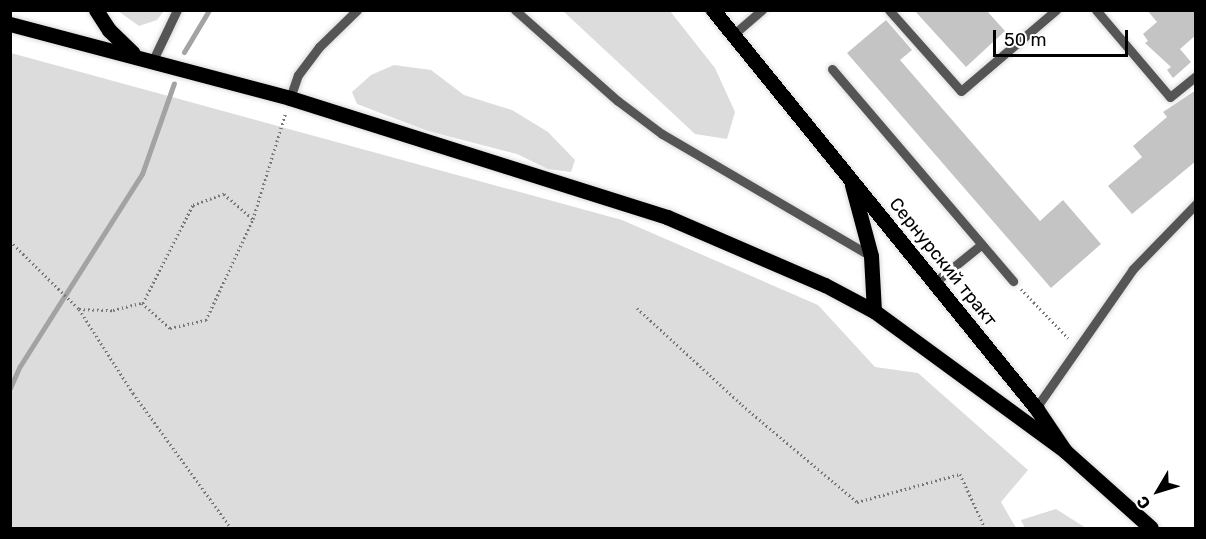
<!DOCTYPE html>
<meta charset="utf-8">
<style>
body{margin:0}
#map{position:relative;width:1206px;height:539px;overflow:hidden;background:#fff;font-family:Rubik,sans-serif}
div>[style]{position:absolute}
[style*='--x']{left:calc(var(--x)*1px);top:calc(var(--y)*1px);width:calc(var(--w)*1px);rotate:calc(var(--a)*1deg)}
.green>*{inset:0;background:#dcdcdc}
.stream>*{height:5px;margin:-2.5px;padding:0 2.5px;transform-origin:2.5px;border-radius:2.5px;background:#a3a3a3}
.building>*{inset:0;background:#c4c4c4}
.path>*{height:3px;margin-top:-1.5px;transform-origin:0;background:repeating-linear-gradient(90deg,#777 0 1.5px,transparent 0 4.5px)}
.roads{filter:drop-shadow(0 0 2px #dbdbdb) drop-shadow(0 0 2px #dbdbdb)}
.lane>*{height:9px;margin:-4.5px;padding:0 4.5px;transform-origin:4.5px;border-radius:4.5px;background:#555}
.primary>*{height:15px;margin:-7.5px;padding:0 7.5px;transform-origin:7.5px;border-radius:7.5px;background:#000}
span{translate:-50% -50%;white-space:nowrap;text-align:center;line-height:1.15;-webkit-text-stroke:6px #fff;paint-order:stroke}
.street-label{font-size:18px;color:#000}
.frame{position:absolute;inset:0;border:12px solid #000;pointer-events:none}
.north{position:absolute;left:1128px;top:461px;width:60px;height:60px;-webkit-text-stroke:4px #fff;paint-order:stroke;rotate:232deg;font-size:16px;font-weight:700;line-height:24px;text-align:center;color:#000}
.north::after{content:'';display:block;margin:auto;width:21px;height:27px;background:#000;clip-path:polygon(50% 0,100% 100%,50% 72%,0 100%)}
.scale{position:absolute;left:993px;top:30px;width:135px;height:27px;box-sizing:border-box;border:3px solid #000;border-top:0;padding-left:8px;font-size:18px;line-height:21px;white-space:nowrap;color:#000;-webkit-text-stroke:4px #fff;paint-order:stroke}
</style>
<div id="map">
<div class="green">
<div style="clip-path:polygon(118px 11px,164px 11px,157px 20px,139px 26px)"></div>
<div style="clip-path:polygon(563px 11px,670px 11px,715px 68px,735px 112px,727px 139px,695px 134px)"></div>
<div style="clip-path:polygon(11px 53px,622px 220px,818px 305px,875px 367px,918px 373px,1028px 470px,1001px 502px,1016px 528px,11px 528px)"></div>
<div style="clip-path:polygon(394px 65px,431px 70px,464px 95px,512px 110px,548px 132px,575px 160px,571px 172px,548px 169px,517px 154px,428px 131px,357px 104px,352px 92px,371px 75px)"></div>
<div style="clip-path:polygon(1056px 509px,1086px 528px,1025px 528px,1021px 520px)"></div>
</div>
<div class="stream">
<div style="--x:184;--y:52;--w:49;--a:-59.2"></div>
<div style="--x:10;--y:388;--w:24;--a:-66"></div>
<div style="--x:20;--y:366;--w:227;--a:-57.6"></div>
<div style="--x:142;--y:174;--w:96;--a:-70.6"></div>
</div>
<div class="building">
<div style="clip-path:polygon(914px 10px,986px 10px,1005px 31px,966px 67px)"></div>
<div style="clip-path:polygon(1147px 10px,1196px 10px,1196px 35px,1180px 49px,1191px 62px,1173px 78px,1167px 70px,1171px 67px,1145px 43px,1148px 41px,1143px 34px,1157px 22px)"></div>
<div style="clip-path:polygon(886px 20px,912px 50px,900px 60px,1040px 221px,1063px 200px,1101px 244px,1051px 288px,847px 53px)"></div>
<div style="clip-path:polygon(1196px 90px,1196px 161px,1132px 214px,1108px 186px,1142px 157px,1133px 146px,1167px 117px,1163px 112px)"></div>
</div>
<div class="path">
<div style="--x:10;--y:241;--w:97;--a:44.6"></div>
<div style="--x:79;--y:309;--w:100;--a:57.3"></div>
<div style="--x:133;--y:393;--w:167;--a:54"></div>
<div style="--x:1021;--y:289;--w:68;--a:46.2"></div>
<div style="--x:143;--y:303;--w:110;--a:-63"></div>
<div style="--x:193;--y:205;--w:33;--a:-20"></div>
<div style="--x:224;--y:194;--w:38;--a:41"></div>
<div style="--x:637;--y:308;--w:143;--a:42.7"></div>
<div style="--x:742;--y:405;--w:150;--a:40.1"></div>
<div style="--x:857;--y:502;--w:107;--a:-15.2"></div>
<div style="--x:960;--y:474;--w:60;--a:65.2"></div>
<div style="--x:79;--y:309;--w:34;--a:2"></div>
<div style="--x:113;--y:310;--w:30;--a:-14"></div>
<div style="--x:142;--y:303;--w:38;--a:42"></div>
<div style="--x:170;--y:328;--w:37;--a:-13"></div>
<div style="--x:206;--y:320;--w:111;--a:-65"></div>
<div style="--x:253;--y:219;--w:112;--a:-72.9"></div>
</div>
<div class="roads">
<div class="lane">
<div style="--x:515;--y:10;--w:137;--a:41.5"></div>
<div style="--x:618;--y:101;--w:55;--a:36.9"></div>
<div style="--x:662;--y:134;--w:242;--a:30.3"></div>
<div style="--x:889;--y:10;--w:108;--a:48.4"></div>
<div style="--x:961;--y:91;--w:125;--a:-40.5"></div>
<div style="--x:1096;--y:10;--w:114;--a:49.6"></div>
<div style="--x:1170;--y:97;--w:33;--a:-39"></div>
<div style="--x:734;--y:34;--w:37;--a:-41"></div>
<div style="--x:153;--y:60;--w:55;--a:-64.4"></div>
<div style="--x:832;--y:69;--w:279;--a:49.5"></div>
<div style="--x:290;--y:98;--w:24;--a:-71"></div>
<div style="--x:298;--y:75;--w:35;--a:-53"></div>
<div style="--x:319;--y:47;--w:53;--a:-44.2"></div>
<div style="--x:935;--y:282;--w:60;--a:-39"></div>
<div style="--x:1036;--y:408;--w:169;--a:-55.1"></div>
<div style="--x:1133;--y:269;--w:91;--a:-45.9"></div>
</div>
<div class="primary">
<div style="--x:96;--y:10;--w:24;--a:57"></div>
<div style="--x:109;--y:30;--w:33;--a:44"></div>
<div style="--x:713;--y:10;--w:513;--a:50.94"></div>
<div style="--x:1036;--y:408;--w:52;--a:56"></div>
<div style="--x:1065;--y:451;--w:115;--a:41.8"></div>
<div style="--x:10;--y:24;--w:290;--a:14.8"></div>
<div style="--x:290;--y:98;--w:395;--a:17.5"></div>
<div style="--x:667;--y:217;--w:172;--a:23.3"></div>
<div style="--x:825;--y:285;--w:55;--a:28"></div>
<div style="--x:874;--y:311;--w:237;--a:36.2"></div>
<div style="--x:852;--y:185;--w:73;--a:75"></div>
<div style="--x:871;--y:256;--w:55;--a:86.9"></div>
</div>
</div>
<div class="street-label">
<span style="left:943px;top:262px;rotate:51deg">Сернурский тракт</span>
</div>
<div class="frame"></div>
<div class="north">С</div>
<div class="scale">50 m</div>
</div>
